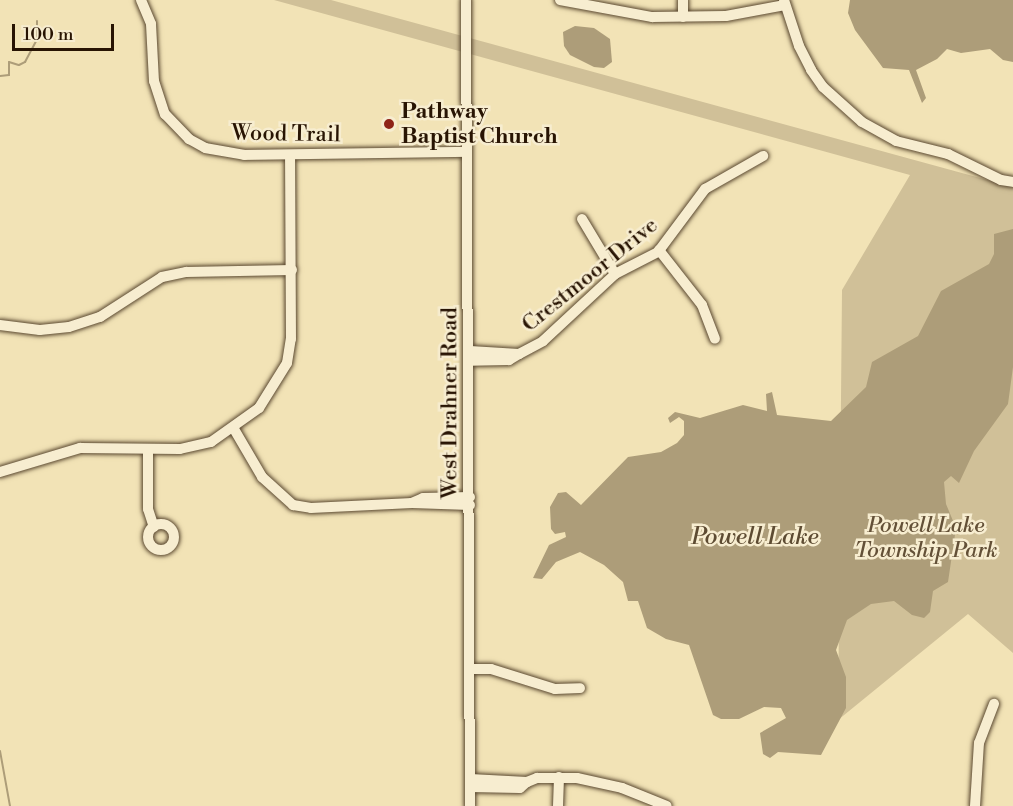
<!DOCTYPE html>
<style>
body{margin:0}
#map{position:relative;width:1013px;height:806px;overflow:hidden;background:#f2e3b6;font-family:"Libre Bodoni",serif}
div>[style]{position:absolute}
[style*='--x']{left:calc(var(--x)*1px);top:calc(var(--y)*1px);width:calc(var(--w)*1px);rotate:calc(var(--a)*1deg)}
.green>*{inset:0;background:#d0c098}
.water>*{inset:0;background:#ad9d79}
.stream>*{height:2px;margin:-1px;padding:0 1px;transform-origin:1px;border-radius:1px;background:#ad9d79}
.roads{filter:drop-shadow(0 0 2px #5a4830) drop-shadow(0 0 2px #5a4830)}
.minor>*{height:10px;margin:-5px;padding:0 5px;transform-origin:5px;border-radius:5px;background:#f7edd0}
.minor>.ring{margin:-5px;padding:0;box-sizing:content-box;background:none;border:10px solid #f7edd0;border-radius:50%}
.dots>*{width:16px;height:16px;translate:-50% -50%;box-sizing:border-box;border:3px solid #f7edd0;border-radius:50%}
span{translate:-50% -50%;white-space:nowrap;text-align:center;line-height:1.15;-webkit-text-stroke:5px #f7edd0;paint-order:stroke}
.poi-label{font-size:22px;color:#281403;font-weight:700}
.left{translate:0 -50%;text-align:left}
.street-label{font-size:22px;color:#281403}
.park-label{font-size:22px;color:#635037;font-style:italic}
.water-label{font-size:24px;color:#5d4b32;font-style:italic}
.scale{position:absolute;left:12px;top:24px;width:102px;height:27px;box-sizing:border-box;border:3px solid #281403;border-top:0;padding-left:8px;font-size:18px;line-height:21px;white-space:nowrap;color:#281403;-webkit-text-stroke:4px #f7edd0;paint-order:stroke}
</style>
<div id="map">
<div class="green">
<div style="clip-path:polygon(274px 0,331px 0,1013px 187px,1013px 653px,968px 614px,838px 720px,842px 290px,910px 175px)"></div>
</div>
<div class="water">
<div style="clip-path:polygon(850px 0,1013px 0,1013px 62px,1003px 60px,990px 49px,961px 53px,947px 49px,937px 59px,916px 70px,926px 98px,922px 103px,909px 70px,883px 68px,855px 30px,848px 13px)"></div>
<div style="clip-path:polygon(575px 26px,594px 28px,610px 39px,612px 62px,604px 68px,594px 67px,570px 55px,564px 46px,563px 32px)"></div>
<div style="clip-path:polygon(1013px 229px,1013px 367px,1008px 404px,974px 451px,959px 483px,951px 476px,944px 482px,946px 504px,956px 528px,948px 582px,933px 591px,930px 612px,924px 618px,912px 615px,894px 601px,871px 604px,847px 620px,836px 650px,846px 677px,846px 708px,821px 755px,778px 752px,770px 758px,763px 754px,760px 733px,786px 718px,781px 708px,764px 707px,739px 719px,721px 719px,713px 715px,689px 645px,666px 639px,647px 628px,638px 601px,628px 601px,623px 582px,604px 565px,580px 552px,556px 562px,542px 579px,533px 578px,549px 545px,566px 537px,565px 532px,555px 534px,551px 529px,550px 507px,558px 493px,566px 492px,581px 505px,628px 457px,661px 452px,677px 443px,684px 435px,684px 421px,679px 417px,670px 423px,668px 418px,675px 412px,700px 418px,743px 405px,767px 411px,766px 394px,772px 392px,777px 415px,831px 421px,866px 387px,872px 362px,918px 336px,941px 291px,989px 264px,994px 254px,994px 234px)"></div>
</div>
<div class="stream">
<div style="--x:0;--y:76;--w:9;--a:-6"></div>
<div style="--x:9;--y:75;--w:13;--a:-90"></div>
<div style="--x:9;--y:62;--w:10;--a:17"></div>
<div style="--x:19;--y:65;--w:7;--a:-27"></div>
<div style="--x:25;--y:62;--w:26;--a:-62"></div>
<div style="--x:37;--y:39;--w:18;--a:-90"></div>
<div style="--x:0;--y:751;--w:56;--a:79.7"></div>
</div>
<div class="roads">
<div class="minor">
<div style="--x:141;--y:0;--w:26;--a:67"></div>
<div style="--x:151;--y:24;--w:57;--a:87"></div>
<div style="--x:154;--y:81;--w:35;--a:72"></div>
<div style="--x:165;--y:114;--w:35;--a:46"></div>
<div style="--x:189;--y:139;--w:18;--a:29"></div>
<div style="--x:205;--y:148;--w:40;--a:10"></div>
<div style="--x:244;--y:155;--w:223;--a:-0.8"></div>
<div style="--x:466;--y:0;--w:806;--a:89.72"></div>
<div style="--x:560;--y:0;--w:94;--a:10.5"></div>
<div style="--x:652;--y:17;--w:74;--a:-0.8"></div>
<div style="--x:726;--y:16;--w:60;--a:-10.6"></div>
<div style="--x:683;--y:0;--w:17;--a:90"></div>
<div style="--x:784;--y:0;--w:48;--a:71.9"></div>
<div style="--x:799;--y:46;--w:27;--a:63"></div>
<div style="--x:811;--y:70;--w:21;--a:55"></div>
<div style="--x:823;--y:87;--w:52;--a:41.9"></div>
<div style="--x:862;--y:122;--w:39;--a:29"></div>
<div style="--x:896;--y:141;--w:54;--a:14"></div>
<div style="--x:948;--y:154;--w:59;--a:26.1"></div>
<div style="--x:1001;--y:180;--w:12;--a:9"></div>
<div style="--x:582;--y:219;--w:64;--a:59"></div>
<div style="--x:659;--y:250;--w:70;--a:52"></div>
<div style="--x:702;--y:305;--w:36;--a:69"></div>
<div style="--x:0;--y:325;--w:40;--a:7.1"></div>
<div style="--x:40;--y:330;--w:29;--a:-6"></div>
<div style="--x:69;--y:327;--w:33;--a:-18"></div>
<div style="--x:100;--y:317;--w:74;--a:-32.8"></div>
<div style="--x:162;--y:277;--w:25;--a:-12"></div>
<div style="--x:186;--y:272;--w:106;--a:-1.1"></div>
<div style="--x:470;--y:351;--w:49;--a:3.5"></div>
<div style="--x:519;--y:354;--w:12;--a:149"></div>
<div style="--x:509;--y:360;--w:39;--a:179"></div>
<div style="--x:519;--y:354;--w:27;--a:-28"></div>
<div style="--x:543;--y:341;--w:98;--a:-42.9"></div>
<div style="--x:615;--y:274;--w:48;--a:-27.1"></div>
<div style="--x:658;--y:252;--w:79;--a:-53.3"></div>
<div style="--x:705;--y:189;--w:67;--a:-29.6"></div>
<div style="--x:234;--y:429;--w:56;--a:59.7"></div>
<div style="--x:262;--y:477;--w:42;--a:42.1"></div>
<div style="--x:293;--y:505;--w:18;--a:9"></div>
<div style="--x:311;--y:508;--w:101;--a:-2.8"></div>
<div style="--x:148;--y:449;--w:60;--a:90"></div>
<div style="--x:148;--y:509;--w:19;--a:72"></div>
<div style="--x:0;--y:472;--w:84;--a:-16.7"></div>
<div style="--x:80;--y:448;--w:100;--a:0.6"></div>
<div style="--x:180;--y:449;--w:32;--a:-13"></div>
<div style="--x:211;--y:442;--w:59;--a:-35.3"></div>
<div style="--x:259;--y:408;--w:53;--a:-58.1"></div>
<div style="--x:287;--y:363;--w:24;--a:-81"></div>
<div style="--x:291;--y:339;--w:184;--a:-90.3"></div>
<div style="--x:470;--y:497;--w:47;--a:178.8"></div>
<div style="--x:423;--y:498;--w:12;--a:156"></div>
<div style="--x:412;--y:503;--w:58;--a:2"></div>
<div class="ring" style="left:148px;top:524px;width:16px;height:16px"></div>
<div style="--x:470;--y:669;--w:21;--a:0"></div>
<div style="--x:491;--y:669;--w:67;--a:17.4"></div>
<div style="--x:555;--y:689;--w:25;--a:-2"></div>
<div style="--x:527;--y:782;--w:11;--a:-22"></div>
<div style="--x:537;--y:778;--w:40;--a:0"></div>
<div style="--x:577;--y:778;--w:46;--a:12.5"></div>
<div style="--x:622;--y:788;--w:48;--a:21.8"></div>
<div style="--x:470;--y:787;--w:50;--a:1.1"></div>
<div style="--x:520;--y:788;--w:9;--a:-41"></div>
<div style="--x:527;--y:782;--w:57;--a:-177"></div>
<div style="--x:558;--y:806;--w:29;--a:-88"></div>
<div style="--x:975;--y:806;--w:63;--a:-86.4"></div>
<div style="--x:979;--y:743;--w:42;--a:-69"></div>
</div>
</div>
<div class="dots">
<div style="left:389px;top:124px;background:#8f2418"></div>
</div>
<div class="poi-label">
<span class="left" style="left:401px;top:124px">Pathway<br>Baptist Church</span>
</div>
<div class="street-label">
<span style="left:286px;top:134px;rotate:1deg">Wood Trail</span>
<span style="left:590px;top:275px;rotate:-39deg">Crestmoor Drive</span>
<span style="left:450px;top:403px;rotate:-90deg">West Drahner Road</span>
</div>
<div class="park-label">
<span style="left:926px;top:538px">Powell Lake<br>Township Park</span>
</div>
<div class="water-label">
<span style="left:755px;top:538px">Powell Lake</span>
</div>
<div class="scale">100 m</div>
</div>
